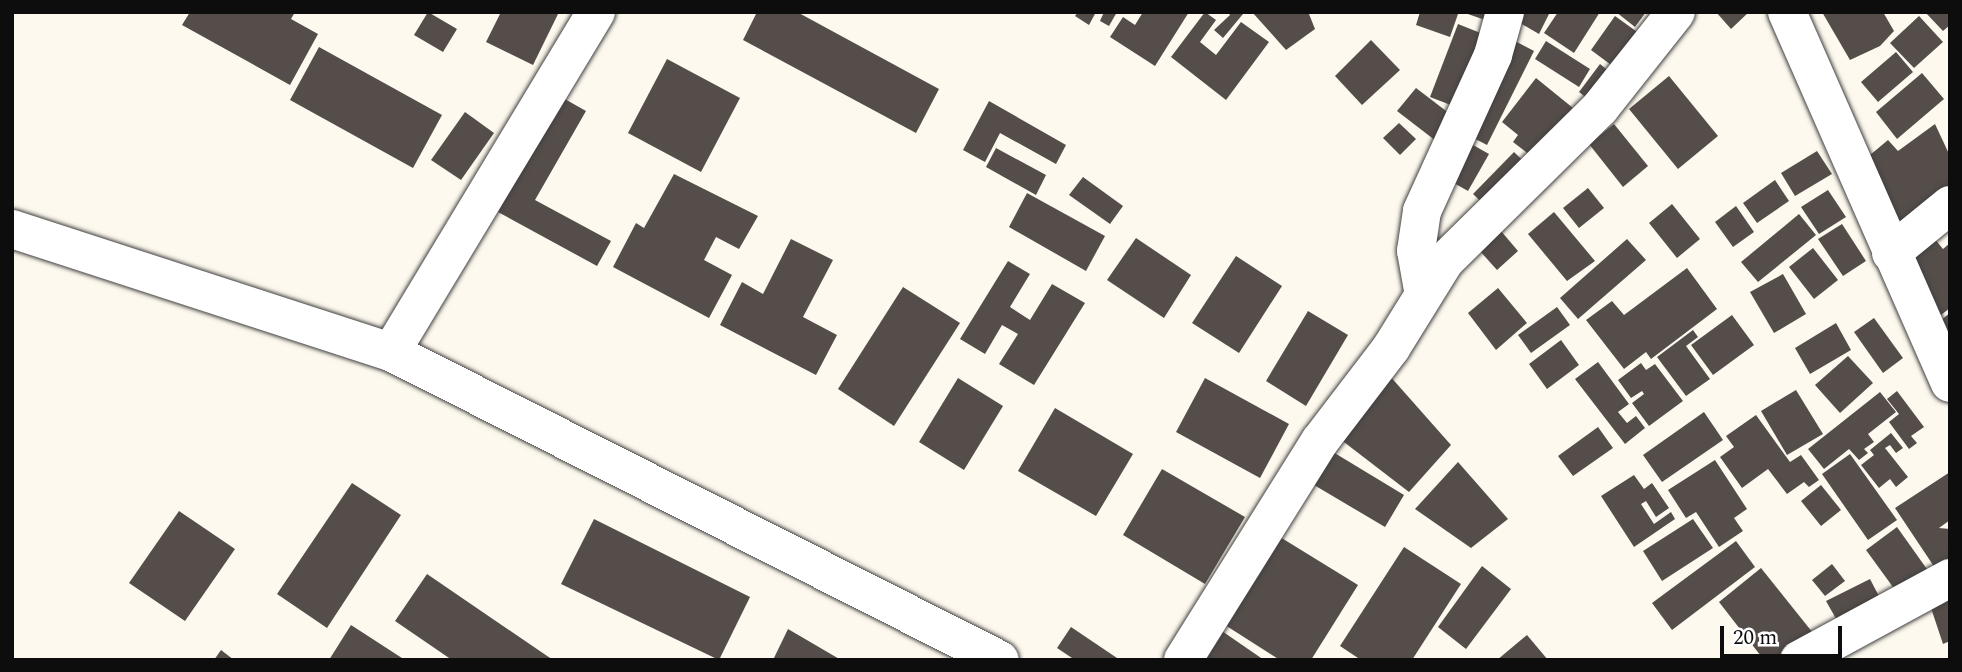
<!DOCTYPE html>
<style>
body{margin:0}
#map{position:relative;width:1962px;height:672px;overflow:hidden;background:#fef9ee;font-family:Spectral,serif}
div>[style]{position:absolute}
[style*='--x']{left:calc(var(--x)*1px);top:calc(var(--y)*1px);width:calc(var(--w)*1px);rotate:calc(var(--a)*1deg)}
.building>*{inset:0;background:#554d4a}
.roads{filter:drop-shadow(0 0 2px #404040) drop-shadow(0 0 2px #404040)}
.minor>*{height:38px;margin:-19px;padding:0 19px;transform-origin:19px;border-radius:19px;background:#fff}
span{translate:-50% -50%;white-space:nowrap;text-align:center;line-height:1.15;-webkit-text-stroke:7px #fff;paint-order:stroke}
.frame{position:absolute;inset:0;border:14px solid #0d0d0d;pointer-events:none}
.scale{position:absolute;left:1720px;top:626px;width:122px;height:32px;box-sizing:border-box;border:4px solid #0d0d0d;border-top:0;padding-left:9px;font-size:21px;line-height:24px;white-space:nowrap;color:#0d0d0d;-webkit-text-stroke:5px #fff;paint-order:stroke}
</style>
<div id="map">
<div class="building">
<div style="clip-path:polygon(190px 12px,295px 12px,291px 19px,318px 34px,290px 85px,182px 25px)"></div>
<div style="clip-path:polygon(428px 12px,457px 29px,443px 52px,414px 35px)"></div>
<div style="clip-path:polygon(501px 12px,559px 12px,533px 65px,486px 42px)"></div>
<div style="clip-path:polygon(757px 12px,797px 12px,939px 89px,916px 133px,743px 40px)"></div>
<div style="clip-path:polygon(1078px 12px,1096px 12px,1089px 25px,1075px 16px)"></div>
<div style="clip-path:polygon(1104px 12px,1117px 12px,1109px 26px,1100px 21px)"></div>
<div style="clip-path:polygon(1143px 12px,1189px 12px,1155px 66px,1110px 37px,1123px 17px,1135px 25px)"></div>
<div style="clip-path:polygon(1205px 12px,1216px 20px,1200px 42px,1216px 55px,1241px 22px,1269px 42px,1226px 100px,1171px 57px)"></div>
<div style="clip-path:polygon(1228px 12px,1243px 14px,1223px 38px,1214px 30px,1230px 15px)"></div>
<div style="clip-path:polygon(1252px 12px,1309px 14px,1315px 29px,1286px 50px)"></div>
<div style="clip-path:polygon(1420px 12px,1458px 14px,1450px 37px,1416px 25px)"></div>
<div style="clip-path:polygon(1462px 12px,1491px 12px,1488px 21px)"></div>
<div style="clip-path:polygon(1501px 12px,1550px 12px,1539px 34px)"></div>
<div style="clip-path:polygon(1558px 12px,1600px 12px,1574px 53px,1544px 33px)"></div>
<div style="clip-path:polygon(1616px 12px,1646px 12px,1635px 27px)"></div>
<div style="clip-path:polygon(1716px 12px,1749px 12px,1731px 29px)"></div>
<div style="clip-path:polygon(1822px 12px,1883px 12px,1894px 31px,1880px 46px,1850px 60px)"></div>
<div style="clip-path:polygon(1925px 12px,1950px 12px,1950px 25px,1943px 31px)"></div>
<div style="clip-path:polygon(1615px 16px,1651px 42px,1626px 76px,1591px 50px)"></div>
<div style="clip-path:polygon(1919px 16px,1943px 42px,1914px 68px,1890px 43px)"></div>
<div style="clip-path:polygon(1458px 24px,1488px 36px,1461px 109px,1430px 97px)"></div>
<div style="clip-path:polygon(1503px 35px,1534px 51px,1487px 145px,1456px 129px)"></div>
<div style="clip-path:polygon(1371px 40px,1400px 70px,1362px 105px,1335px 76px)"></div>
<div style="clip-path:polygon(1546px 41px,1590px 69px,1579px 87px,1535px 59px)"></div>
<div style="clip-path:polygon(319px 47px,442px 115px,413px 168px,290px 100px)"></div>
<div style="clip-path:polygon(1896px 52px,1913px 72px,1878px 102px,1861px 82px)"></div>
<div style="clip-path:polygon(667px 59px,740px 98px,701px 172px,628px 133px)"></div>
<div style="clip-path:polygon(1600px 64px,1622px 82px,1601px 109px,1579px 92px)"></div>
<div style="clip-path:polygon(1922px 73px,1944px 99px,1897px 139px,1876px 112px)"></div>
<div style="clip-path:polygon(1669px 76px,1718px 136px,1678px 169px,1629px 109px)"></div>
<div style="clip-path:polygon(1536px 78px,1573px 108px,1535px 159px,1513px 142px,1518px 135px,1502px 122px)"></div>
<div style="clip-path:polygon(1416px 88px,1454px 117px,1436px 141px,1397px 111px)"></div>
<div style="clip-path:polygon(563px 98px,586px 111px,535px 200px,611px 241px,597px 266px,498px 212px)"></div>
<div style="clip-path:polygon(989px 101px,1066px 145px,1056px 164px,1000px 133px,985px 162px,963px 150px)"></div>
<div style="clip-path:polygon(465px 112px,494px 133px,461px 180px,431px 160px)"></div>
<div style="clip-path:polygon(1399px 123px,1416px 139px,1400px 155px,1383px 138px)"></div>
<div style="clip-path:polygon(1614px 124px,1648px 166px,1623px 187px,1589px 144px)"></div>
<div style="clip-path:polygon(1935px 124px,1950px 156px,1950px 194px,1902px 231px,1870px 155px,1888px 140px,1898px 151px)"></div>
<div style="clip-path:polygon(1466px 141px,1489px 154px,1468px 191px,1445px 178px)"></div>
<div style="clip-path:polygon(996px 148px,1046px 175px,1036px 195px,986px 167px)"></div>
<div style="clip-path:polygon(1817px 151px,1832px 174px,1795px 196px,1781px 173px)"></div>
<div style="clip-path:polygon(1514px 152px,1536px 173px,1495px 215px,1473px 194px)"></div>
<div style="clip-path:polygon(674px 174px,758px 216px,739px 249px,716px 237px,704px 260px,732px 275px,709px 318px,613px 267px,636px 223px,644px 228px)"></div>
<div style="clip-path:polygon(1083px 177px,1123px 206px,1110px 224px,1069px 195px)"></div>
<div style="clip-path:polygon(1775px 180px,1789px 201px,1757px 223px,1743px 203px)"></div>
<div style="clip-path:polygon(1588px 188px,1604px 208px,1579px 228px,1563px 208px)"></div>
<div style="clip-path:polygon(1828px 190px,1846px 217px,1819px 234px,1801px 207px)"></div>
<div style="clip-path:polygon(1027px 193px,1105px 236px,1086px 271px,1009px 227px)"></div>
<div style="clip-path:polygon(1672px 204px,1700px 239px,1677px 258px,1649px 223px)"></div>
<div style="clip-path:polygon(1736px 206px,1754px 232px,1733px 247px,1715px 222px)"></div>
<div style="clip-path:polygon(1554px 212px,1595px 261px,1567px 281px,1528px 234px)"></div>
<div style="clip-path:polygon(1799px 214px,1816px 235px,1758px 282px,1741px 262px)"></div>
<div style="clip-path:polygon(1842px 224px,1866px 261px,1843px 276px,1818px 239px)"></div>
<div style="clip-path:polygon(1501px 231px,1518px 251px,1497px 270px,1479px 250px)"></div>
<div style="clip-path:polygon(1136px 238px,1191px 275px,1164px 318px,1107px 280px)"></div>
<div style="clip-path:polygon(1934px 238px,1943px 249px,1950px 243px,1950px 308px,1941px 315px,1902px 264px)"></div>
<div style="clip-path:polygon(791px 239px,833px 260px,803px 317px,837px 335px,816px 375px,720px 325px,742px 282px,763px 294px)"></div>
<div style="clip-path:polygon(1627px 239px,1646px 260px,1578px 319px,1560px 298px)"></div>
<div style="clip-path:polygon(1813px 248px,1838px 280px,1814px 299px,1789px 267px)"></div>
<div style="clip-path:polygon(1236px 256px,1282px 286px,1239px 353px,1192px 323px)"></div>
<div style="clip-path:polygon(1008px 261px,1030px 274px,1010px 307px,1030px 320px,1052px 284px,1085px 303px,1034px 385px,999px 364px,1018px 334px,1002px 325px,985px 354px,960px 339px)"></div>
<div style="clip-path:polygon(1687px 268px,1717px 309px,1651px 359px,1646px 352px,1624px 369px,1586px 320px,1612px 301px,1624px 315px)"></div>
<div style="clip-path:polygon(1783px 274px,1806px 314px,1774px 333px,1750px 292px)"></div>
<div style="clip-path:polygon(903px 287px,960px 323px,894px 426px,838px 389px)"></div>
<div style="clip-path:polygon(1498px 288px,1527px 323px,1496px 350px,1468px 313px)"></div>
<div style="clip-path:polygon(1557px 307px,1570px 325px,1531px 353px,1518px 335px)"></div>
<div style="clip-path:polygon(1308px 311px,1348px 335px,1306px 406px,1266px 381px)"></div>
<div style="clip-path:polygon(1950px 313px,1950px 341px,1931px 328px)"></div>
<div style="clip-path:polygon(1732px 315px,1754px 345px,1713px 375px,1691px 345px)"></div>
<div style="clip-path:polygon(1874px 318px,1903px 358px,1883px 373px,1854px 332px)"></div>
<div style="clip-path:polygon(1836px 323px,1851px 350px,1810px 374px,1795px 348px)"></div>
<div style="clip-path:polygon(1693px 330px,1698px 337px,1686px 346px,1710px 379px,1686px 396px,1657px 357px)"></div>
<div style="clip-path:polygon(1561px 340px,1579px 365px,1547px 389px,1529px 364px)"></div>
<div style="clip-path:polygon(1848px 356px,1873px 383px,1840px 413px,1815px 385px)"></div>
<div style="clip-path:polygon(1598px 362px,1629px 404px,1618px 412px,1627px 423px,1636px 416px,1645px 428px,1625px 444px,1575px 379px)"></div>
<div style="clip-path:polygon(1641px 363px,1646px 370px,1655px 364px,1683px 401px,1649px 426px,1632px 403px,1644px 394px,1642px 391px,1631px 398px,1618px 380px)"></div>
<div style="clip-path:polygon(1389px 375px,1451px 445px,1409px 492px,1340px 439px)"></div>
<div style="clip-path:polygon(958px 378px,1003px 406px,964px 470px,919px 442px)"></div>
<div style="clip-path:polygon(1205px 378px,1289px 424px,1260px 478px,1176px 432px)"></div>
<div style="clip-path:polygon(1796px 390px,1823px 434px,1787px 455px,1761px 411px)"></div>
<div style="clip-path:polygon(1897px 391px,1924px 427px,1911px 436px,1917px 443px,1909px 449px,1889px 422px,1899px 414px,1887px 399px)"></div>
<div style="clip-path:polygon(1880px 392px,1896px 412px,1868px 434px,1874px 442px,1864px 449px,1868px 453px,1859px 460px,1849px 449px,1824px 469px,1808px 449px)"></div>
<div style="clip-path:polygon(1055px 408px,1133px 454px,1096px 516px,1018px 471px)"></div>
<div style="clip-path:polygon(1704px 412px,1723px 440px,1662px 482px,1643px 455px)"></div>
<div style="clip-path:polygon(1756px 415px,1790px 462px,1801px 455px,1819px 480px,1809px 487px,1804px 482px,1787px 494px,1768px 469px,1742px 488px,1720px 457px,1734px 447px,1726px 436px)"></div>
<div style="clip-path:polygon(1598px 427px,1613px 448px,1573px 476px,1558px 456px)"></div>
<div style="clip-path:polygon(1891px 433px,1903px 448px,1896px 453px,1890px 445px,1885px 448px,1908px 477px,1896px 487px,1890px 479px,1879px 488px,1861px 465px,1874px 455px,1870px 450px)"></div>
<div style="clip-path:polygon(1328px 449px,1404px 495px,1385px 527px,1309px 482px)"></div>
<div style="clip-path:polygon(1850px 454px,1897px 520px,1868px 540px,1822px 474px)"></div>
<div style="clip-path:polygon(1715px 460px,1747px 509px,1734px 518px,1743px 531px,1719px 547px,1696px 512px,1686px 518px,1668px 490px)"></div>
<div style="clip-path:polygon(1458px 462px,1508px 519px,1471px 548px,1415px 509px)"></div>
<div style="clip-path:polygon(1162px 469px,1245px 517px,1205px 584px,1123px 535px)"></div>
<div style="clip-path:polygon(1950px 472px,1950px 520px,1939px 528px,1950px 529px,1950px 563px,1935px 568px,1895px 508px)"></div>
<div style="clip-path:polygon(1634px 475px,1644px 489px,1652px 483px,1669px 508px,1656px 517px,1646px 501px,1641px 504px,1654px 524px,1671px 512px,1675px 519px,1634px 547px,1601px 496px)"></div>
<div style="clip-path:polygon(352px 483px,401px 515px,327px 628px,277px 594px)"></div>
<div style="clip-path:polygon(1821px 485px,1841px 510px,1821px 526px,1801px 501px)"></div>
<div style="clip-path:polygon(179px 511px,235px 549px,185px 621px,129px 583px)"></div>
<div style="clip-path:polygon(594px 519px,750px 597px,719px 660px,561px 584px)"></div>
<div style="clip-path:polygon(1693px 519px,1713px 548px,1662px 581px,1643px 551px)"></div>
<div style="clip-path:polygon(1897px 527px,1929px 572px,1898px 594px,1866px 550px)"></div>
<div style="clip-path:polygon(1280px 537px,1358px 585px,1311px 660px,1280px 660px,1225px 625px)"></div>
<div style="clip-path:polygon(1736px 541px,1755px 567px,1672px 630px,1652px 603px)"></div>
<div style="clip-path:polygon(1404px 547px,1461px 584px,1412px 660px,1361px 660px,1340px 646px)"></div>
<div style="clip-path:polygon(1832px 564px,1845px 581px,1825px 596px,1812px 580px)"></div>
<div style="clip-path:polygon(1482px 566px,1511px 589px,1466px 649px,1438px 627px)"></div>
<div style="clip-path:polygon(1761px 568px,1813px 633px,1779px 660px,1764px 660px,1719px 602px)"></div>
<div style="clip-path:polygon(427px 574px,553px 660px,452px 660px,395px 621px)"></div>
<div style="clip-path:polygon(1870px 579px,1882px 602px,1839px 624px,1826px 601px)"></div>
<div style="clip-path:polygon(1950px 598px,1950px 641px,1943px 644px,1930px 605px)"></div>
<div style="clip-path:polygon(351px 625px,405px 660px,329px 660px)"></div>
<div style="clip-path:polygon(1071px 627px,1120px 660px,1075px 660px,1057px 648px)"></div>
<div style="clip-path:polygon(788px 629px,841px 660px,773px 660px)"></div>
<div style="clip-path:polygon(1219px 629px,1264px 660px,1197px 660px)"></div>
<div style="clip-path:polygon(1527px 635px,1548px 660px,1497px 660px)"></div>
<div style="clip-path:polygon(221px 650px,234px 660px,214px 660px)"></div>
</div>
<div class="roads">
<div class="minor">
<div style="--x:1787;--y:12;--w:405;--a:66.3"></div>
<div style="--x:12;--y:229;--w:398;--a:18"></div>
<div style="--x:391;--y:352;--w:682;--a:26.83"></div>
<div style="--x:1891;--y:253;--w:76;--a:-39.1"></div>
<div style="--x:1423;--y:290;--w:40;--a:-100"></div>
<div style="--x:1416;--y:251;--w:40;--a:-81.5"></div>
<div style="--x:1422;--y:211;--w:171;--a:-65.5"></div>
<div style="--x:1493;--y:55;--w:45;--a:-74.4"></div>
<div style="--x:391;--y:352;--w:397;--a:-58.9"></div>
<div style="--x:1183;--y:660;--w:258;--a:-58"></div>
<div style="--x:1320;--y:441;--w:117;--a:-52.6"></div>
<div style="--x:1391;--y:348;--w:102;--a:-58.2"></div>
<div style="--x:1445;--y:261;--w:218;--a:-44.6"></div>
<div style="--x:1600;--y:108;--w:122;--a:-51.6"></div>
<div style="--x:1799;--y:660;--w:172;--a:-28.5"></div>
</div>
</div>
<div class="frame"></div>
<div class="scale">20 m</div>
</div>
